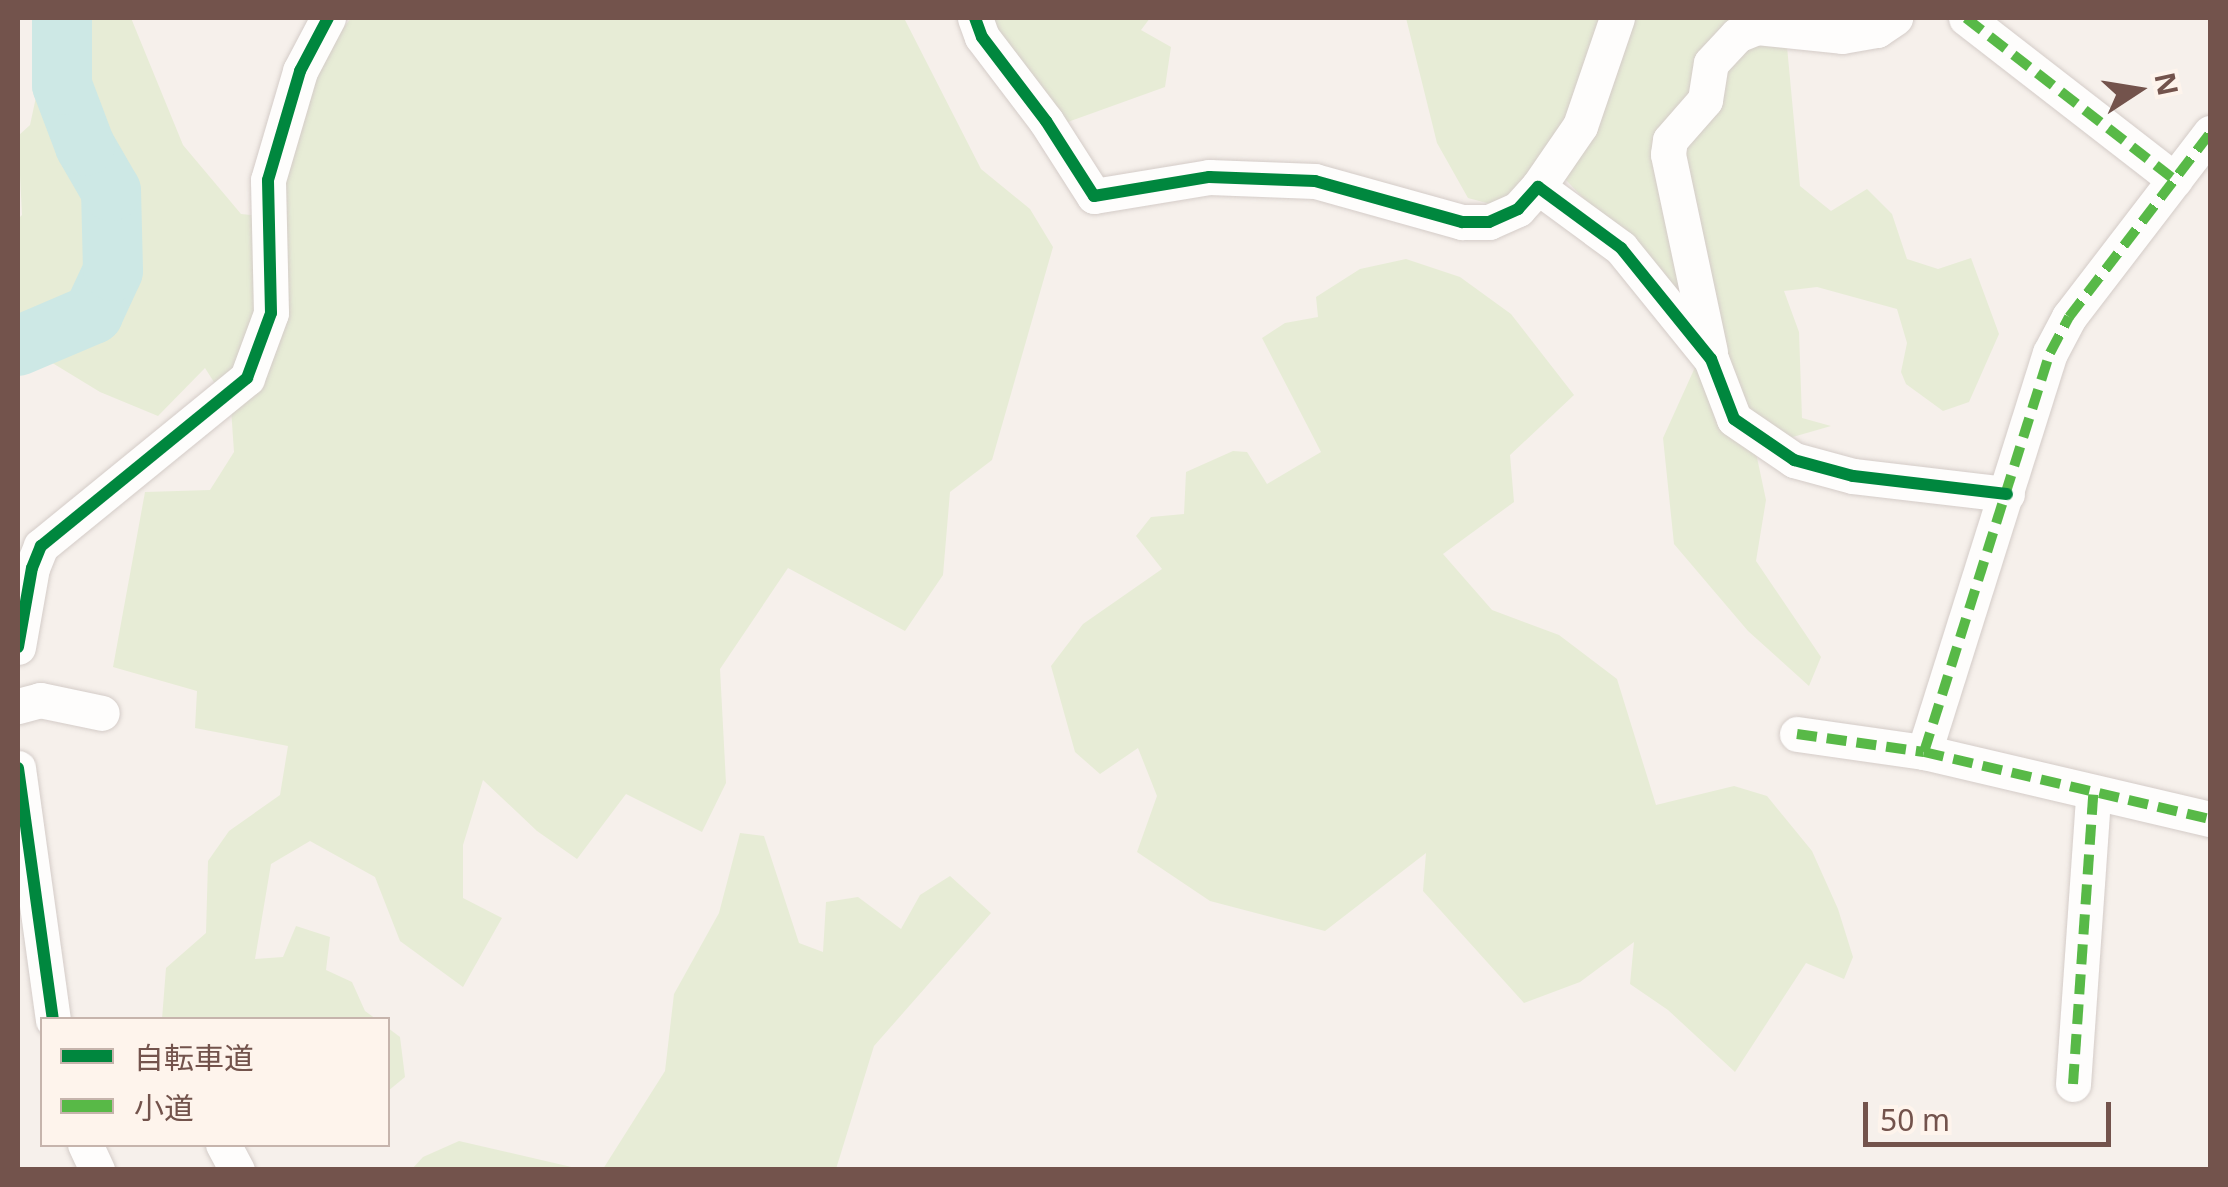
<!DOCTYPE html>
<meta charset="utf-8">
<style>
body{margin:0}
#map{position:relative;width:2228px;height:1187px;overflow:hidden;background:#f6f0eb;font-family:"Noto Sans","Noto Sans JP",sans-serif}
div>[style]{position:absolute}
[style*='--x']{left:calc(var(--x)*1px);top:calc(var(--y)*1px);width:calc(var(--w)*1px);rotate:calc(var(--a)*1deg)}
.green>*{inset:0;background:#e7ecd6}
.river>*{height:60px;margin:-30px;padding:0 30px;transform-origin:30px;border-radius:30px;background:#cde8e5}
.roads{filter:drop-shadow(0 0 2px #d4ccc8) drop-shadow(0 0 2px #d4ccc8)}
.minor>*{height:35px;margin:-17.5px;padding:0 17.5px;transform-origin:17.5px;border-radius:17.5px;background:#fefdfc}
.quiet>*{height:10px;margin-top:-5px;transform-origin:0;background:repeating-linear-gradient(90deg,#58b947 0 20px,transparent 0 30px)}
.cycleway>*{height:12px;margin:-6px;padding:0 6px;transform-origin:6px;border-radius:6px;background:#00873e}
span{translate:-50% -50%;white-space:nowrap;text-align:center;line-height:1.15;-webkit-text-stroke:8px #fef4ec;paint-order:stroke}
.frame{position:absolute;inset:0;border:20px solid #73534c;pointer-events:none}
.legend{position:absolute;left:40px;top:1017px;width:350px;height:130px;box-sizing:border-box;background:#fef4ec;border:2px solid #c6b4ac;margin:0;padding:12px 18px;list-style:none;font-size:30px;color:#73534c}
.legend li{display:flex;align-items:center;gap:20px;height:50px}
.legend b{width:50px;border:2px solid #c6b4ac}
.north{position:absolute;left:2088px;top:40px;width:100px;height:100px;-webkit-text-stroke:8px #fef4ec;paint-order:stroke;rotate:78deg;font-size:28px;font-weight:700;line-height:40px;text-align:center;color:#73534c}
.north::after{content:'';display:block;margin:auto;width:35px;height:45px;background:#73534c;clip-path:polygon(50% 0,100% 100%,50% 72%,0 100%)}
.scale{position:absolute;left:1863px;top:1102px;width:248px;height:45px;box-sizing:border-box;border:5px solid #73534c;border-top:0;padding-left:12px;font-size:30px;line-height:35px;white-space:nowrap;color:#73534c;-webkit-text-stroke:8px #fef4ec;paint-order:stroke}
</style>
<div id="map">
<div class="green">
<div style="clip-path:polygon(73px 18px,131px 18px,183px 145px,241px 214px,284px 218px,287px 165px,321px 58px,351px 18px,904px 18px,981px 169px,1030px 209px,1053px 247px,992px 460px,950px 492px,943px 575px,905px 631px,788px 568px,720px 669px,726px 783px,702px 832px,626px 794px,577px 859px,537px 831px,483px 780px,463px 845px,463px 898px,502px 918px,463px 987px,400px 941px,375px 877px,310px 841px,271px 864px,255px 959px,283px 957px,296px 926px,330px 937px,326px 970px,352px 982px,365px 1011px,376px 1019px,162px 1019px,166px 968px,206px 933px,208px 861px,229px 831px,280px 795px,288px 746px,195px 728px,197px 691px,113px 667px,145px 492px,210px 490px,234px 452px,231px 409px,205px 368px,158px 416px,100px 392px,18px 342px,18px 219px,22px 215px,18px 136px,30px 125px,36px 97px,71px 144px,104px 114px,74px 63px)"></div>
<div style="clip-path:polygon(987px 18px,1150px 18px,1141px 30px,1171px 47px,1165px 87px,1065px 123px)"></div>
<div style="clip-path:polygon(1406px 18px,1811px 18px,1785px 25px,1800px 186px,1831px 211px,1867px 189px,1892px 214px,1907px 259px,1938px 269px,1971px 258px,1999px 334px,1969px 402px,1943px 411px,1906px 384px,1901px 372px,1907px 343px,1897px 309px,1817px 287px,1784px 291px,1799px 332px,1802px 418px,1831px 426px,1755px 448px,1766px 500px,1756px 561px,1821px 657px,1809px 686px,1748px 631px,1674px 544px,1663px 438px,1711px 332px,1566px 180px,1533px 180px,1498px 206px,1468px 198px,1437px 143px)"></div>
<div style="clip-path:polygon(1406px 259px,1460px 277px,1511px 314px,1574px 395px,1510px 455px,1514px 502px,1443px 554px,1492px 610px,1559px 635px,1617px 679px,1656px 805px,1734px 786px,1767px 796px,1812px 851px,1838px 909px,1853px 957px,1844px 979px,1806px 963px,1735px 1072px,1668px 1010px,1630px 984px,1634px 942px,1580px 982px,1524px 1003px,1423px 891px,1426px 853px,1325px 931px,1210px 901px,1137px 852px,1157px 796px,1138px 748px,1100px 774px,1075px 752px,1051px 666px,1083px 624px,1162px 569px,1136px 536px,1151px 517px,1184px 514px,1186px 472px,1233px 451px,1247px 452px,1267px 484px,1321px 452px,1262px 338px,1285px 323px,1318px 317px,1316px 297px,1360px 269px)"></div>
<div style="clip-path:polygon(740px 833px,764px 836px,799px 943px,823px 952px,826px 902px,858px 897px,901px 929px,920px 895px,950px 876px,991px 913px,874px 1046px,836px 1169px,603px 1169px,665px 1071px,674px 994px,719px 913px)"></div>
<div style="clip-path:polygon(388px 1028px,400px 1037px,405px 1077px,388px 1091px)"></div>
<div style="clip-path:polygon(459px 1141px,580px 1169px,412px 1169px,423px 1157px)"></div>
</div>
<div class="river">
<div style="--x:18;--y:346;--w:82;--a:-23.1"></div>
<div style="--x:93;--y:314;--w:47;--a:-65.1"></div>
<div style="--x:113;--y:271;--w:80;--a:-91.4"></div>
<div style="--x:111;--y:191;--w:52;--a:-120"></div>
<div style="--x:85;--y:146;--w:65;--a:-110.7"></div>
<div style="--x:62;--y:85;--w:67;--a:-90"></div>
</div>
<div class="roads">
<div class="minor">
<div style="--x:975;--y:18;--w:20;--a:70"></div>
<div style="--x:982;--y:37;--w:106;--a:52.7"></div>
<div style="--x:1046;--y:121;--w:89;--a:57.4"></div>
<div style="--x:1094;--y:196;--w:117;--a:-9.4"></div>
<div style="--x:1209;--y:177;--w:106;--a:2.2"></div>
<div style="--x:1315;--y:181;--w:153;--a:15.6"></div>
<div style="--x:1462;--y:222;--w:27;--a:0"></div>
<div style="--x:1489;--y:222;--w:32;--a:-24"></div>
<div style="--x:1518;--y:209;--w:30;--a:-48"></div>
<div style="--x:1538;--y:187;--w:103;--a:36.3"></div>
<div style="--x:1621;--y:248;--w:143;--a:51"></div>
<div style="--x:1711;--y:359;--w:64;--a:69"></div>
<div style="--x:1734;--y:419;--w:73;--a:34.3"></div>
<div style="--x:1794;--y:460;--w:61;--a:15.2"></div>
<div style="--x:1853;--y:476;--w:155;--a:6.7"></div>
<div style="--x:1966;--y:18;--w:264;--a:37.8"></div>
<div style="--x:1538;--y:187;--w:74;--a:-55.5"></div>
<div style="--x:1580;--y:126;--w:114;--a:-71.1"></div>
<div style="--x:1710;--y:352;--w:202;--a:-102"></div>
<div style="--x:1668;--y:154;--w:14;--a:-82"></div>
<div style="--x:1670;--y:140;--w:53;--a:-48.8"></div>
<div style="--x:1705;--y:100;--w:37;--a:-81"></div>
<div style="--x:1711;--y:63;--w:38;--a:-47"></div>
<div style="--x:1737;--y:35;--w:22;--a:-22"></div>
<div style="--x:1757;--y:27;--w:85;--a:6"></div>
<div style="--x:1842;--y:36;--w:36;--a:-10"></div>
<div style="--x:1877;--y:30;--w:22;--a:-34"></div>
<div style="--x:18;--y:647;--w:80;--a:-80"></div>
<div style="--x:32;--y:568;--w:24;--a:-68"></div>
<div style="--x:41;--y:546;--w:266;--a:-39.2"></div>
<div style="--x:247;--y:378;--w:69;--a:-69.7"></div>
<div style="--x:271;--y:313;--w:133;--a:-91.3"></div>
<div style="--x:268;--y:180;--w:114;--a:-73.6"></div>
<div style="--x:300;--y:71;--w:60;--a:-62.2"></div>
<div style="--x:18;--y:706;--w:23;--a:-15"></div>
<div style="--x:40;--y:700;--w:63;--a:11.8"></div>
<div style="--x:1797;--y:734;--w:128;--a:8.1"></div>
<div style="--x:1924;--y:752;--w:294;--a:13.2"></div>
<div style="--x:1924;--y:752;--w:418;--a:-72.5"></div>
<div style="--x:2050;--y:353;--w:41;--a:-62.2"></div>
<div style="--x:2069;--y:317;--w:232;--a:-52.5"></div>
<div style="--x:18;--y:768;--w:254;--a:82.1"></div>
<div style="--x:2073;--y:1084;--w:290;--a:-86"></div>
<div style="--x:85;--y:1144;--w:29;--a:65"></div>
<div style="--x:223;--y:1144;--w:30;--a:62"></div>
</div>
</div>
<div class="quiet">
<div style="--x:1966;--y:18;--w:264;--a:37.8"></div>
<div style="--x:1797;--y:734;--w:128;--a:8.1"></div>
<div style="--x:1924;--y:752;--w:294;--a:13.2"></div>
<div style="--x:1924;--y:752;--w:418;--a:-72.5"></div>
<div style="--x:2050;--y:353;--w:41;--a:-62.2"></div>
<div style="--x:2069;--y:317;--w:232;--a:-52.5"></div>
<div style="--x:2073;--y:1084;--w:290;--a:-86"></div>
</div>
<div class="cycleway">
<div style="--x:975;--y:18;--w:20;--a:70"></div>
<div style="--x:982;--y:37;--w:106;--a:52.7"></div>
<div style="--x:1046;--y:121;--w:89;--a:57.4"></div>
<div style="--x:1094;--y:196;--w:117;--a:-9.4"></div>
<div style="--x:1209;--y:177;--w:106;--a:2.2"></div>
<div style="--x:1315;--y:181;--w:153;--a:15.6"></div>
<div style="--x:1462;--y:222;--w:27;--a:0"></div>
<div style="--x:1489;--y:222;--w:32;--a:-24"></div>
<div style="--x:1518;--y:209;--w:30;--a:-48"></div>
<div style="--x:1538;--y:187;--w:103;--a:36.3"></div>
<div style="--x:1621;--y:248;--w:143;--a:51"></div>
<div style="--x:1711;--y:359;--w:64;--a:69"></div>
<div style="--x:1734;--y:419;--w:73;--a:34.3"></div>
<div style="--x:1794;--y:460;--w:61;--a:15.2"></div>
<div style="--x:1853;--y:476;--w:155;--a:6.7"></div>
<div style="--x:18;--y:647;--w:80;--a:-80"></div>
<div style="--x:32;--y:568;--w:24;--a:-68"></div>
<div style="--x:41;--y:546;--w:266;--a:-39.2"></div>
<div style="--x:247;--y:378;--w:69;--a:-69.7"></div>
<div style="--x:271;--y:313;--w:133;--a:-91.3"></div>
<div style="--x:268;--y:180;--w:114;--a:-73.6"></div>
<div style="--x:300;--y:71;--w:60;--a:-62.2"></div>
<div style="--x:18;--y:768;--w:254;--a:82.1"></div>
</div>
<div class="frame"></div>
<ul class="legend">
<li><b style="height:12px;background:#00873e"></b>自転車道</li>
<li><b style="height:12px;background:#58b947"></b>小道</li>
</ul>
<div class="north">N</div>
<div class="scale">50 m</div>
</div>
